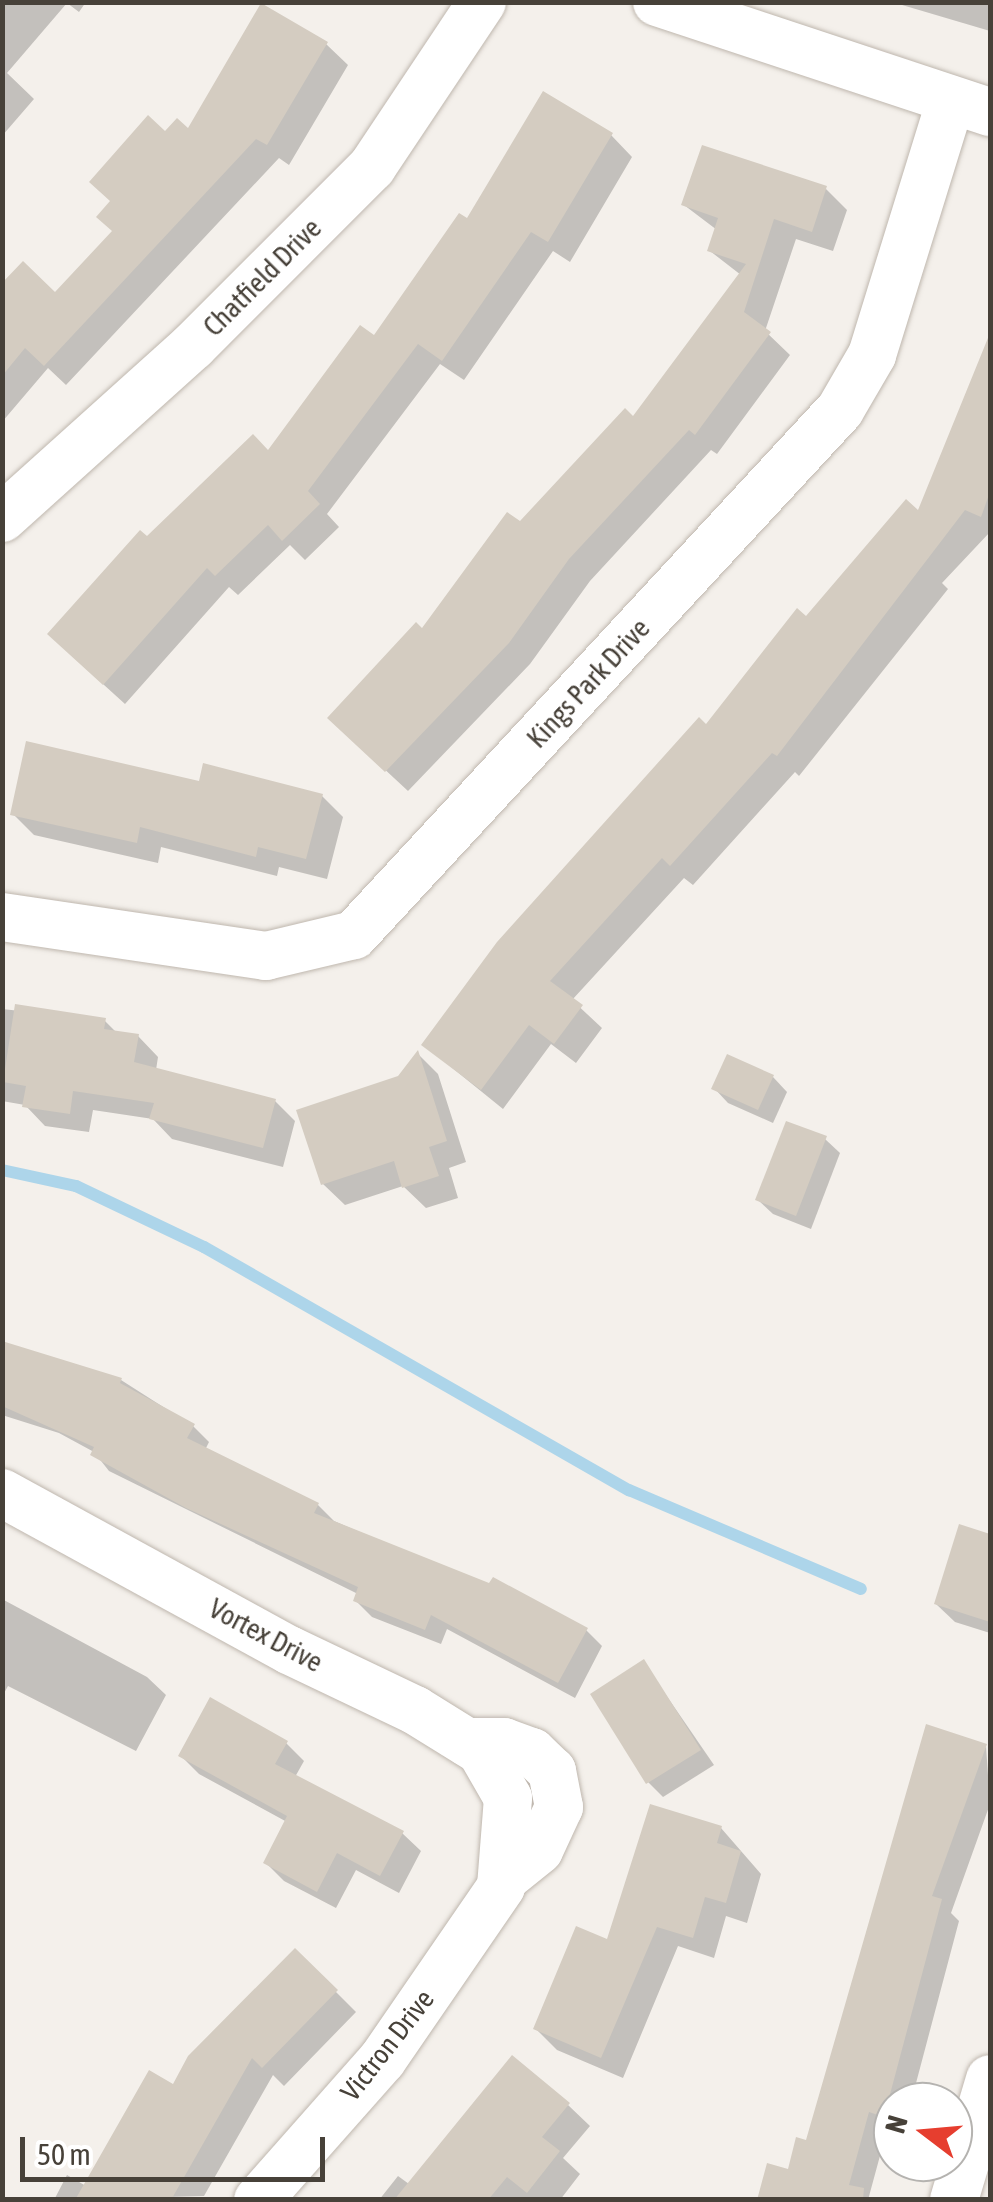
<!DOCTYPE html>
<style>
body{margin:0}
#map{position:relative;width:993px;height:2202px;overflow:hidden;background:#f4f0eb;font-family:"Asap Condensed",sans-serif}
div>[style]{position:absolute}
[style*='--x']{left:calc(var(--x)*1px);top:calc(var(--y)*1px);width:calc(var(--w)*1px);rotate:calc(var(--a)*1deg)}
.shadow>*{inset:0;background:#0003}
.stream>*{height:12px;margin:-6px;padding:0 6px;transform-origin:6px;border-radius:6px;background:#add5ea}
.building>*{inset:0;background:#d4ccc1}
.roads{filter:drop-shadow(0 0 2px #bfb7ae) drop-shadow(0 0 2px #bfb7ae)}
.minor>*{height:48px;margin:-24px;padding:0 24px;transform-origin:24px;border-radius:24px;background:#fff}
span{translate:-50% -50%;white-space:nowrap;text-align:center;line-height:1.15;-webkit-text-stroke:8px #fff;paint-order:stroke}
.street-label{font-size:28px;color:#474139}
.frame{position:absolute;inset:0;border:5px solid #474139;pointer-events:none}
.north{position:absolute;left:873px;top:2082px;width:100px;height:100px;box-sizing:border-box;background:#fff;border:2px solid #b5b3b0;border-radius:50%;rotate:286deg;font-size:28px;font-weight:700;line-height:40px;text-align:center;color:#474139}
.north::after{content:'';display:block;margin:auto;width:35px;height:45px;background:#e63e2f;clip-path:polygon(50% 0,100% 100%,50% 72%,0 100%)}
.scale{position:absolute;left:20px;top:2137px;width:305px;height:45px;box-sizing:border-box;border:5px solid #474139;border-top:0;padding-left:12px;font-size:30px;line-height:35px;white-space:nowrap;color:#474139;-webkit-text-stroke:8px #fff;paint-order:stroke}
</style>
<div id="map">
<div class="shadow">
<div style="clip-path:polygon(2px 2px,86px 2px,79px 12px,67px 3px,7px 73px,34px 99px,2px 136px)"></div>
<div style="clip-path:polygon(892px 2px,990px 2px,990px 31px)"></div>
<div style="clip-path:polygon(326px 44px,348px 65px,289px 165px,279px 158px,66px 385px,48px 368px,2px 422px,2px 287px,55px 295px,115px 232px,165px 134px,189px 131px)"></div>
<div style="clip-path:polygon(611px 135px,632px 157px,570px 262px,553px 251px,464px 380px,440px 364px,327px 514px,339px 527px,305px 560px,290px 545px,238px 595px,229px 587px,125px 704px,71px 655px,147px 539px,269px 453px,375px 339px,467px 222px)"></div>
<div style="clip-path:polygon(825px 188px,847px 210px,833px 251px,796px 239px,765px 331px,790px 355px,717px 454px,711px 450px,590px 581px,530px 664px,408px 791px,352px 739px,423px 632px,520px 525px,634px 420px,741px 275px,710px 251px,717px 230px,684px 205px)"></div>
<div style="clip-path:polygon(990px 344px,990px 532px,942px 583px,948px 589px,799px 776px,795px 772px,693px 885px,684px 878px,572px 1000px,602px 1028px,576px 1063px,551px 1044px,503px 1109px,424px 1045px,807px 619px,919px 514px)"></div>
<div style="clip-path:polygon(200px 784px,322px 796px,343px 817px,327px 879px,279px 867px,277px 876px,161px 847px,158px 863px,34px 835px,13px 814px)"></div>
<div style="clip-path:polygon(2px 1009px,104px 1020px,118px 1034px,138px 1036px,158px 1057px,156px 1070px,275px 1101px,295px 1121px,283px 1167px,172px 1139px,153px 1119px,93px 1110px,89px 1132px,45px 1126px,25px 1105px,2px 1101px)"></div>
<div style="clip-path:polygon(418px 1054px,438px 1074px,466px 1162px,449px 1168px,458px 1198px,426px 1208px,403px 1186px,345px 1205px,323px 1184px)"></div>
<div style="clip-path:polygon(773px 1077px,787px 1092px,773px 1123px,728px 1103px,714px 1088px)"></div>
<div style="clip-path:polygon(825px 1139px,840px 1153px,811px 1229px,773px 1214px,758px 1200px)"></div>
<div style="clip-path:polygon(2px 1343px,121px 1380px,193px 1426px,209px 1442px,205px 1450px,318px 1505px,334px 1521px,586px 1630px,602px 1646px,575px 1698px,447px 1629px,441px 1644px,372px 1617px,356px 1601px,358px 1594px,109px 1471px,94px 1452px,59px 1433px,2px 1415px)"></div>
<div style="clip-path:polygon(960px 1527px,990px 1537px,990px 1633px,955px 1622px,936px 1604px)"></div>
<div style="clip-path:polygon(2px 1599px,147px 1677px,166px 1695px,136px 1751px,8px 1686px,2px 1697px)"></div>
<div style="clip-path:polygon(644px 1663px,714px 1765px,663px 1797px,648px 1782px)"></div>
<div style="clip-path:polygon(286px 1743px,304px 1761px,295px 1777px,402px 1833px,421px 1851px,399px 1893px,356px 1870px,336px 1908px,284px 1881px,266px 1863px,287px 1822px,199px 1774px,181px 1756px)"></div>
<div style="clip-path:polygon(986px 1746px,990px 1804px,951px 1913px,959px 1921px,911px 2102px,893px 2102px,893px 2131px,887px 2130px,868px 2200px,758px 2200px,790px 2172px,808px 2143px)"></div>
<div style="clip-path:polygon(721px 1828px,761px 1874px,747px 1923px,726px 1916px,714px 1958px,678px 1946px,623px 2078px,557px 2050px,536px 2029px)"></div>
<div style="clip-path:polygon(295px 1951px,356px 2012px,284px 2086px,273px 2075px,204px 2196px,54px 2200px,67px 2175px,86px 2186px)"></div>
<div style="clip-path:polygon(568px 2105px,590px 2126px,563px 2158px,580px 2174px,560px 2200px,379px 2200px,398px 2176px,409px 2184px)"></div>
</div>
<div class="stream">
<div style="--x:2;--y:1170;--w:76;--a:12.2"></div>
<div style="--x:76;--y:1186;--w:142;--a:25.5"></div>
<div style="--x:204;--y:1247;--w:490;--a:29.8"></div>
<div style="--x:629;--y:1490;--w:252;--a:23.1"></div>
</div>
<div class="building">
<div style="clip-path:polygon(261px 3px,328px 42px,267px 145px,256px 139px,44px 366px,25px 348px,2px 376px,2px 283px,23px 261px,55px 292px,112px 231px,96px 217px,110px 201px,89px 182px,148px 115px,165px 131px,177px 118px,188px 128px)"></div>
<div style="clip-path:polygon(543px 91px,613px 133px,548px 242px,531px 232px,442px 361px,418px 344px,308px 491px,320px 504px,282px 541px,268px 525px,215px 576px,207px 568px,103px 685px,47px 634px,140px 530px,147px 536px,253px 434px,268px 450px,360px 325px,374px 335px,459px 213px,467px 218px)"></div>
<div style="clip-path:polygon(702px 145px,827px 186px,812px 232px,774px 219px,744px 312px,771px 332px,695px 435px,689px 430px,569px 559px,509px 643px,385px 772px,327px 718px,416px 622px,422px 628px,507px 512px,520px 521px,625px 408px,633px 416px,746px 264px,707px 251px,718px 218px,681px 205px)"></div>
<div style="clip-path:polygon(990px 333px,990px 492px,981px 517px,965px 510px,777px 756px,772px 753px,670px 866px,662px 858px,550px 981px,583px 1005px,554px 1044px,529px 1025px,481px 1090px,421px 1045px,497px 942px,699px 717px,706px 724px,797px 608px,806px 616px,906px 499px,918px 510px)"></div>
<div style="clip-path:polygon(26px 741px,199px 781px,203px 763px,323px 794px,306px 859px,258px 847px,256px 857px,140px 827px,137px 843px,10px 815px)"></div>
<div style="clip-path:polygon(15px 1004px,106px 1018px,104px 1029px,139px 1034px,134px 1062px,276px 1099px,263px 1148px,149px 1119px,154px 1103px,73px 1091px,70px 1114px,22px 1107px,26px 1086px,3px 1082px)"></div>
<div style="clip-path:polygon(418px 1050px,447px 1141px,429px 1147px,439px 1176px,402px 1188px,394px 1161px,321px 1185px,296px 1110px,398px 1076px)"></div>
<div style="clip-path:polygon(727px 1054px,774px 1075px,758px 1110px,711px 1089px)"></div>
<div style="clip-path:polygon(786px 1121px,827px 1136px,796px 1216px,755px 1200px)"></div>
<div style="clip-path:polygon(2px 1341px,122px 1378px,120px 1383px,195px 1424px,187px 1438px,319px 1503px,314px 1513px,489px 1583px,493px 1577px,588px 1628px,558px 1683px,431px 1615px,425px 1630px,353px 1601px,358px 1587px,186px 1508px,90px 1455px,94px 1447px,2px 1406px)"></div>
<div style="clip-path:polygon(959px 1524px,990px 1534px,990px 1622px,934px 1604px)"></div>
<div style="clip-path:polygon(644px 1659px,701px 1750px,646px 1784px,590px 1694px)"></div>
<div style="clip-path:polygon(210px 1697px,288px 1741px,275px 1764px,404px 1831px,380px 1876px,337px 1853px,317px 1892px,263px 1863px,287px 1816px,178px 1756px)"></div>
<div style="clip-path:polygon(926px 1724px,987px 1744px,932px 1896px,942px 1899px,884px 2117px,869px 2112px,849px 2185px,864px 2188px,863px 2200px,757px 2200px,767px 2163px,788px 2169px,796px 2137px,806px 2140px)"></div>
<div style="clip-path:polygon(650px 1804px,722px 1826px,717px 1843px,741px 1851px,726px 1903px,705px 1897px,693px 1938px,657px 1927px,601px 2058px,533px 2029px,576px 1926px,607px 1939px)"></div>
<div style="clip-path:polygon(295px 1948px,338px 1990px,262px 2068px,252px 2058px,171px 2200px,75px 2200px,149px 2070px,173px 2084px,188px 2056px)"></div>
<div style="clip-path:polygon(512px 2055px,570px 2103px,542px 2137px,560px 2151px,527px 2193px,507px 2177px,488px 2200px,394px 2200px)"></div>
</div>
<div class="roads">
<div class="minor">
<div style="--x:657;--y:2;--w:351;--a:18.3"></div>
<div style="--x:2;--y:518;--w:257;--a:-42"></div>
<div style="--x:193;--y:346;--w:253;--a:-45"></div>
<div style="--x:372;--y:167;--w:198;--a:-56.3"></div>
<div style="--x:2;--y:917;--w:267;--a:8.4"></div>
<div style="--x:266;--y:956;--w:90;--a:-13.4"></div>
<div style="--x:354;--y:935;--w:715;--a:-47.21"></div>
<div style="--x:840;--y:410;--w:64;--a:-59.8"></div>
<div style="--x:872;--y:355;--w:267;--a:-72.8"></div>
<div style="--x:2;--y:1493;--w:327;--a:28.7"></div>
<div style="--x:289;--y:1650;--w:140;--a:25.5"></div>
<div style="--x:415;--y:1710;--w:78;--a:31.8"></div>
<div style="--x:481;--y:1751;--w:54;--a:60.1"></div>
<div style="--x:508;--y:1798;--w:89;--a:94.5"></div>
<div style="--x:501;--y:1887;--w:210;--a:124.5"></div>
<div style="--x:382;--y:2060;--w:187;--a:131.5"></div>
<div style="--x:467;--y:1742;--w:37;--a:0"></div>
<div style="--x:504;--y:1742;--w:30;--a:20"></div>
<div style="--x:532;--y:1752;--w:28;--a:44"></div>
<div style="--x:552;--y:1771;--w:37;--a:79"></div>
<div style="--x:559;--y:1807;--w:47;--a:114.9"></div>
<div style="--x:539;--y:1850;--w:48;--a:141"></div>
<div style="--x:954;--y:2200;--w:126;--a:-73.4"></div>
</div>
</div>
<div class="street-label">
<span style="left:262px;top:277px;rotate:-45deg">Chatfield Drive</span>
<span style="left:588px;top:683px;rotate:-47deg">Kings Park Drive</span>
<span style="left:266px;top:1635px;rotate:28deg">Vortex Drive</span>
<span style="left:387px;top:2045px;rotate:-52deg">Victron Drive</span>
</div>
<div class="frame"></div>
<div class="north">N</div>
<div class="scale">50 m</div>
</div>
